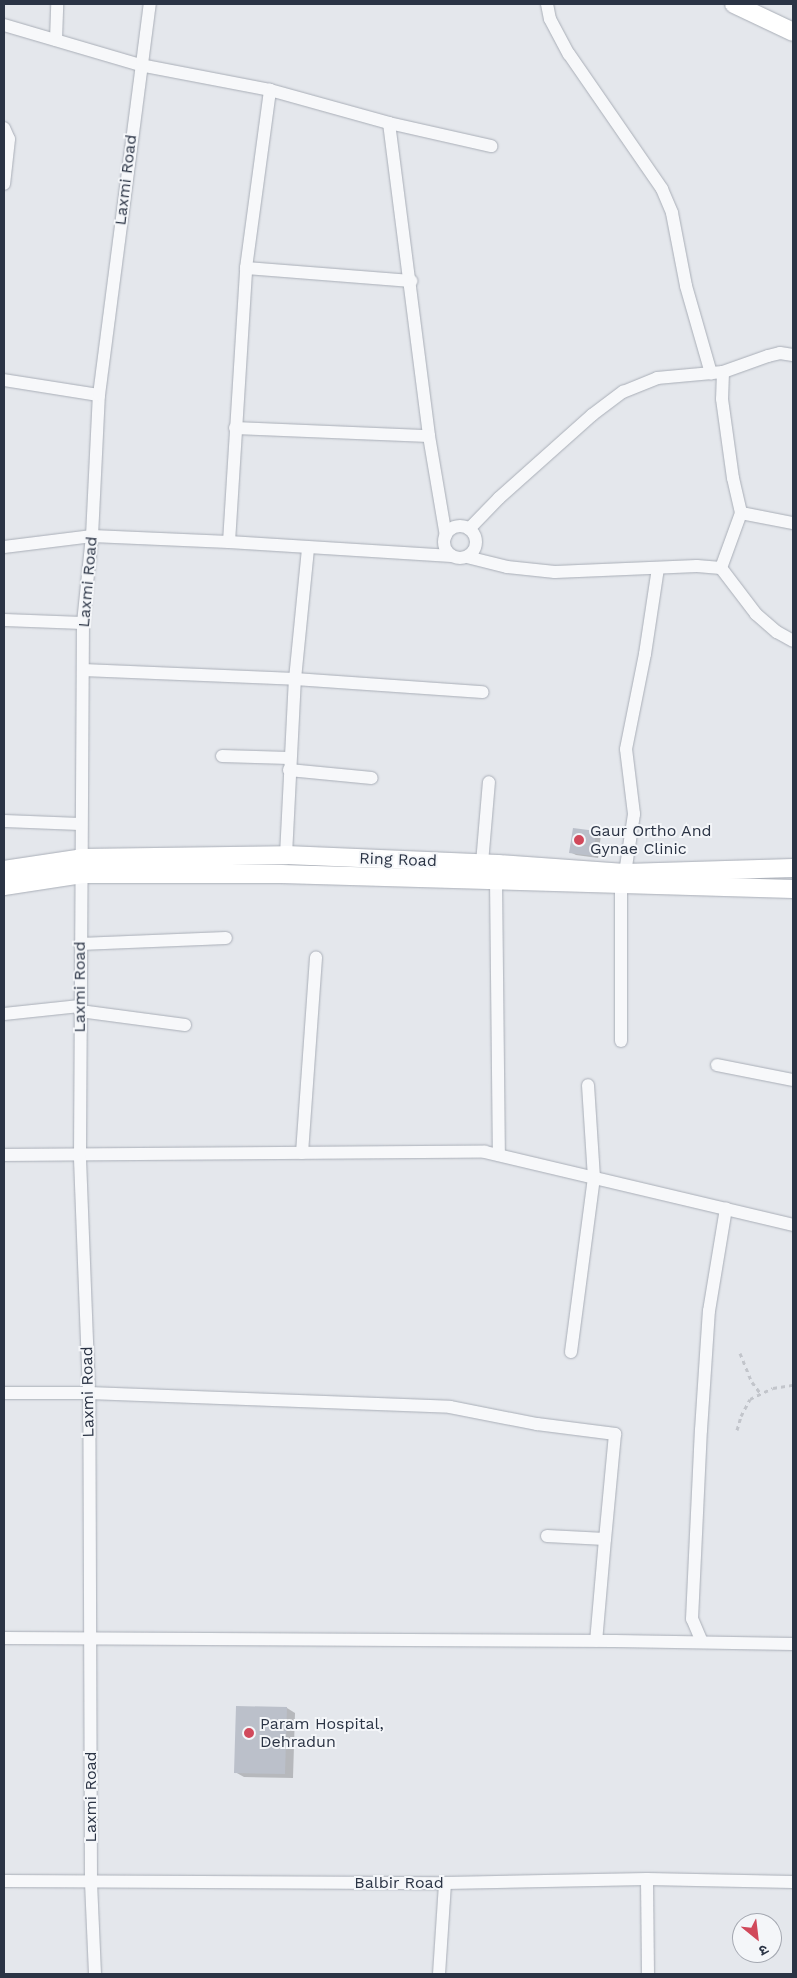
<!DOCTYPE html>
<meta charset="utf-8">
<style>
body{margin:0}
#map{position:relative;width:797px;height:1978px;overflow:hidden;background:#e4e7ec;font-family:"Work Sans","Noto Sans Devanagari",sans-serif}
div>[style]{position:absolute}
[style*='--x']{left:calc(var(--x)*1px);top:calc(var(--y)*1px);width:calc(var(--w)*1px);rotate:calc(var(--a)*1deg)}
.shadow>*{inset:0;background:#0003}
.building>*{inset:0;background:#bbc0ca}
.path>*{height:3px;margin-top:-1.5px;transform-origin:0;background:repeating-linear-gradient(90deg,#c2c5cb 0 4px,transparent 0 8px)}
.roads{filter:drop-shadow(0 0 1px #a9aeb7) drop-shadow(0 0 1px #a9aeb7)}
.street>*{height:12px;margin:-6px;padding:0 6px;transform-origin:6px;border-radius:6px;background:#f7f8fa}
.street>.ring{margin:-6px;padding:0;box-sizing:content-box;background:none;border:12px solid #f7f8fa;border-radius:50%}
.secondary>*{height:18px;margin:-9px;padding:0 9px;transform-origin:9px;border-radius:9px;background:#fff}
.dots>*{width:14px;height:14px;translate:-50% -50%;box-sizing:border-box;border:2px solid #f4f6f9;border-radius:50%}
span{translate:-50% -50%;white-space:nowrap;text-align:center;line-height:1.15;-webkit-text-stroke:4px #f4f6f9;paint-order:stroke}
.street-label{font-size:16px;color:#2b3445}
.poi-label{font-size:16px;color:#2b3445}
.left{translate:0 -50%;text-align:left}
.frame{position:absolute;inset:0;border:5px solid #2b3445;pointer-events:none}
.north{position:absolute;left:732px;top:1913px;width:50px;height:50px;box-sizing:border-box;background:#f4f6f9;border:1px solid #a4a8b1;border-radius:50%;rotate:151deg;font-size:14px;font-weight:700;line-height:20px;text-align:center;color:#2b3445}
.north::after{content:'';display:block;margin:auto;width:18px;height:22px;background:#d1495b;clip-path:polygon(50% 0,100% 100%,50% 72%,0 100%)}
</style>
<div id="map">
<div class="shadow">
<div style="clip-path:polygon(596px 832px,601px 835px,598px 858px,576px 855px,570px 852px)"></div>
<div style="clip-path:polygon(287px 1708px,295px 1713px,293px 1778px,244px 1777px,235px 1772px)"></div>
</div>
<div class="building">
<div style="clip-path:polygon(573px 828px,596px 831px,593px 856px,569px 853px)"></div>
<div style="clip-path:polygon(236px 1706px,287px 1707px,285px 1774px,234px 1773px)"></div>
</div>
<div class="path">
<div style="--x:740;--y:1353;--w:31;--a:68"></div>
<div style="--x:752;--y:1382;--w:15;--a:53"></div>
<div style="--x:737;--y:1430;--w:15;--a:-74"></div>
<div style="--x:741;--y:1416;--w:19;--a:-62"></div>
<div style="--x:750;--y:1399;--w:25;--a:-26"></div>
<div style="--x:773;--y:1388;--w:20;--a:-9"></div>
</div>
<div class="roads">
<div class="street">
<div style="--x:547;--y:4;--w:15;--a:79"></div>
<div style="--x:550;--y:19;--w:40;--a:62"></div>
<div style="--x:569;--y:54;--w:164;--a:55.4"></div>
<div style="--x:662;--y:189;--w:26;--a:67"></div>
<div style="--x:672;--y:213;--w:74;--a:79.1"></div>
<div style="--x:686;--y:286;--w:91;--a:74"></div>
<div style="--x:4;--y:25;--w:142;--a:16.4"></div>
<div style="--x:140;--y:65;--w:132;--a:10.9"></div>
<div style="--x:270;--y:90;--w:123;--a:15.5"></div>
<div style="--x:389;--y:123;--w:105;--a:12.7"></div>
<div style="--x:56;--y:40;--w:36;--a:-88"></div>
<div style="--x:389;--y:123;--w:316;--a:82.7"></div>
<div style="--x:429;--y:436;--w:101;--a:80.4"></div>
<div style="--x:4;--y:128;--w:12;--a:66"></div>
<div style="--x:9;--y:139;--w:45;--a:96.3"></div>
<div style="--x:246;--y:268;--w:166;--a:4.5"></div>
<div style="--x:723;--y:372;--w:27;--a:92"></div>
<div style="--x:722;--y:399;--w:80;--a:82.1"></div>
<div style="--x:733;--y:478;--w:36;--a:77"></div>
<div style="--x:741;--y:513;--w:59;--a:110"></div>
<div style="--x:721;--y:568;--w:58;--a:52.7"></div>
<div style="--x:756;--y:614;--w:28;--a:41"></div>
<div style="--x:777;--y:632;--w:18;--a:29"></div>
<div style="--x:4;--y:380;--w:96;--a:9"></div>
<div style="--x:235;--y:428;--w:194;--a:2.4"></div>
<div style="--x:741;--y:513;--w:53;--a:10.9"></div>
<div class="ring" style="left:444px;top:526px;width:20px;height:20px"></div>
<div style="--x:469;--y:529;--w:43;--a:-45.9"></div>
<div style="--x:499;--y:498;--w:125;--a:-41.7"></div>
<div style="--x:592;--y:415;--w:39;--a:-37"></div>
<div style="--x:623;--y:392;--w:37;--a:-22"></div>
<div style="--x:657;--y:378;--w:66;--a:-5.2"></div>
<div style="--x:723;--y:372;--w:48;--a:-19.6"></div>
<div style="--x:768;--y:356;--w:12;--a:-14"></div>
<div style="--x:780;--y:353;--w:13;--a:9"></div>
<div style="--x:229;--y:542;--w:275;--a:-86.4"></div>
<div style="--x:246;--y:268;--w:180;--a:-82.3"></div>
<div style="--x:4;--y:547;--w:89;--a:-7.1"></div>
<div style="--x:92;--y:536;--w:137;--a:2.5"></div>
<div style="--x:229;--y:542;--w:223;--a:3.6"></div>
<div style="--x:467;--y:557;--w:41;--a:14"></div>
<div style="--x:507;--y:567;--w:48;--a:5.9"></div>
<div style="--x:555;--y:572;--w:142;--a:-2.4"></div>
<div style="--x:697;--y:566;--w:24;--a:5"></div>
<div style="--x:4;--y:620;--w:79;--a:2.2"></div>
<div style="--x:83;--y:670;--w:212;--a:2.4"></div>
<div style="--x:295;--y:679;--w:188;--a:4"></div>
<div style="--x:222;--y:756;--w:67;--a:1.7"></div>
<div style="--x:289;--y:770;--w:83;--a:5.5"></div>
<div style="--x:4;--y:821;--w:76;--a:2.3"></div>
<div style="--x:286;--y:855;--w:176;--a:-87.1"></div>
<div style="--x:295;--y:679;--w:131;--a:-84.3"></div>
<div style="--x:482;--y:863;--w:81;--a:-85.1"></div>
<div style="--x:625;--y:873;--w:60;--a:-81.3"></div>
<div style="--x:634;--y:814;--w:65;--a:-97"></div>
<div style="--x:626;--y:749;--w:97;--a:-78.7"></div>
<div style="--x:645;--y:654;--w:87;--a:-81.4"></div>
<div style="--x:496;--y:879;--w:276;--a:89.4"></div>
<div style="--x:621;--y:885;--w:156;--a:90"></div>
<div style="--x:80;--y:944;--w:146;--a:-2.4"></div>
<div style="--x:80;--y:1011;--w:106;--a:7.6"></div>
<div style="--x:4;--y:1014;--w:76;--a:-6"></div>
<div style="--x:717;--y:1065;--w:77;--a:11.2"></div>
<div style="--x:302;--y:1153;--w:196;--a:-85.9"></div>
<div style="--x:4;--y:1155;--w:481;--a:-0.4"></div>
<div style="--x:485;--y:1152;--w:317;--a:13.3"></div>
<div style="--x:571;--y:1352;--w:176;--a:-82.5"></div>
<div style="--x:594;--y:1178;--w:93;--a:-93.7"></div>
<div style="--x:4;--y:1393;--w:85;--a:0"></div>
<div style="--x:89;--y:1393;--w:361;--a:2.2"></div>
<div style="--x:450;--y:1407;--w:89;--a:11.1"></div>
<div style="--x:537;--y:1424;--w:79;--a:7.3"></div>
<div style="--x:615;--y:1434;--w:105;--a:95.4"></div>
<div style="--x:547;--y:1536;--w:58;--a:3"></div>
<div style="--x:605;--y:1539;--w:102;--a:95"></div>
<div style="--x:4;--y:1638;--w:611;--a:0.28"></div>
<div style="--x:615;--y:1641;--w:178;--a:1"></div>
<div style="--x:702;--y:1642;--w:25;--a:-113"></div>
<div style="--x:692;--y:1619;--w:189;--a:-87.3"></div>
<div style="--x:701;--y:1430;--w:119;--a:-86.2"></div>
<div style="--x:709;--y:1311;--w:104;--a:-80.6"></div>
<div style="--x:647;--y:1879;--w:95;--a:89.4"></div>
<div style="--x:4;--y:1881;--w:441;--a:0.3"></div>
<div style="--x:445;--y:1883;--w:202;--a:-1.1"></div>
<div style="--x:647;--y:1879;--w:146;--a:1.2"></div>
<div style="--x:95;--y:1974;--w:93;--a:-92.5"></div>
<div style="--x:91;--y:1881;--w:488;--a:-90.2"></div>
<div style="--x:89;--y:1393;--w:237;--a:-92.2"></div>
<div style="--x:80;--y:1156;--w:533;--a:-89.68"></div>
<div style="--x:83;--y:623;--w:87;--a:-84.1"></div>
<div style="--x:92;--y:536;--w:141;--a:-87.2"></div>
<div style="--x:99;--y:395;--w:394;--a:-82.6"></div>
<div style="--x:439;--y:1974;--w:91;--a:-86.2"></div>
</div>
<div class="secondary">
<div style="--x:734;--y:4;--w:65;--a:25.4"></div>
<div style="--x:4;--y:870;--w:79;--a:-8.7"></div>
<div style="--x:82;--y:858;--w:204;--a:-0.8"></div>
<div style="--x:286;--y:855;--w:212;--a:2.4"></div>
<div style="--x:498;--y:864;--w:127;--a:4.1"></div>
<div style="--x:625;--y:873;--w:168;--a:-1.7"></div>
<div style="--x:4;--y:886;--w:79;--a:-8.7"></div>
<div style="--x:82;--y:874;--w:199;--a:0"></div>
<div style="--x:281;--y:874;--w:512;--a:1.68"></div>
</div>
</div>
<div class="dots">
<div style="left:579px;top:840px;background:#d1495b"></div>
<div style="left:249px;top:1733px;background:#d1495b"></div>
</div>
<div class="street-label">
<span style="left:126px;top:180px;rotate:-83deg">Laxmi Road</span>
<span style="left:88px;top:582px;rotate:-85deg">Laxmi Road</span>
<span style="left:398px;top:860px;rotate:2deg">Ring Road</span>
<span style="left:80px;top:987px;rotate:-90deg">Laxmi Road</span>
<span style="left:88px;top:1392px;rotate:-91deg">Laxmi Road</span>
<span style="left:91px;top:1797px;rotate:-90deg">Laxmi Road</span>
<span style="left:399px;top:1883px">Balbir Road</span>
</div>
<div class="poi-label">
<span class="left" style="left:590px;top:840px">Gaur Ortho And<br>Gynae Clinic</span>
<span class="left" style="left:260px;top:1733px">Param Hospital,<br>Dehradun</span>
</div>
<div class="frame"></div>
<div class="north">उ</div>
</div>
